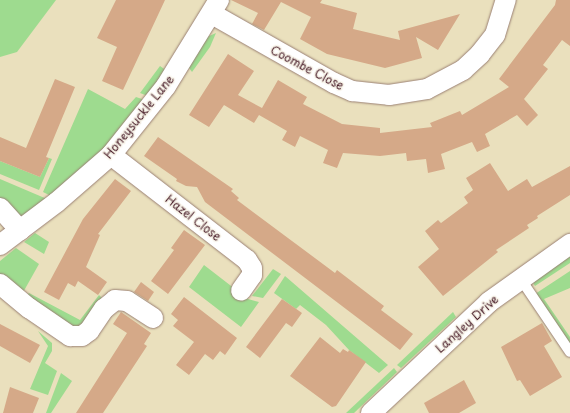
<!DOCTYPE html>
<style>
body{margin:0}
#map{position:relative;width:570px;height:413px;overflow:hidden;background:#eae0bd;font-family:"Playpen Sans",sans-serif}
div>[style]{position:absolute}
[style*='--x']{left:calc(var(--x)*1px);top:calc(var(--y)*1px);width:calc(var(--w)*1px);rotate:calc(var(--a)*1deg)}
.green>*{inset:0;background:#9edb8f}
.building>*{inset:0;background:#d5a988}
.roads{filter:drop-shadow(0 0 1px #9a8074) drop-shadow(0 0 1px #9a8074)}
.lane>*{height:10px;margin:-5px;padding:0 5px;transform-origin:5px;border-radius:5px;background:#fff}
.street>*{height:20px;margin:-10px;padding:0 10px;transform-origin:10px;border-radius:10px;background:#fff}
span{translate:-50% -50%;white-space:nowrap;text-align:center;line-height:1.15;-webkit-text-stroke:3px #f7f3e8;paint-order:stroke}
.street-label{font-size:12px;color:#4a1f2b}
</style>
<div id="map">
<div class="green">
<div style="clip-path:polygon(0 0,56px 0,17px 52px,0 57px)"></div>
<div style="clip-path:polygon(216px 33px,210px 47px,192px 72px,187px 65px,207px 37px)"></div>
<div style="clip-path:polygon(160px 66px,167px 71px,148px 96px,140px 93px)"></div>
<div style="clip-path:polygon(88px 89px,125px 109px,136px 97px,145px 100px,107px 147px,53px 197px,43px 192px)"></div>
<div style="clip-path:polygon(49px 158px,52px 159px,39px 190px,0 174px,0 161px,40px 177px)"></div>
<div style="clip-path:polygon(0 179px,47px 199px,26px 216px,19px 216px,0 201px)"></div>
<div style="clip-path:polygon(35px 233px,49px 242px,44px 254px,24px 242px)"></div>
<div style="clip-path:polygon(16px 248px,39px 264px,21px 296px,0 276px,0 261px)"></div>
<div style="clip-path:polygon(570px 254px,570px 263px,535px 286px,532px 281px)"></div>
<div style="clip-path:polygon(204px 265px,248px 299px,259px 302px,241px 327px,189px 287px)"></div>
<div style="clip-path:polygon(273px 269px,281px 274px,263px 298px,252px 296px)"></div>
<div style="clip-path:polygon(570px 271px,570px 288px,544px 299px,570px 337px,570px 347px,535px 294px)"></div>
<div style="clip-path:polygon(285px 276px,388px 365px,379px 373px,349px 350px,326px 325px,300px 305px,296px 309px,274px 293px)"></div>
<div style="clip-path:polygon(29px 293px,80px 320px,99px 295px,103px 299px,90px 321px,75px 329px,26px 296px)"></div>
<div style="clip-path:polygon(453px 312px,456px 317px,401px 368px,397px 365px)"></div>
<div style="clip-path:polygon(38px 331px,52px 343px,52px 351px,45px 363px,57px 371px,48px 395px,30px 389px,48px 346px)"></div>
<div style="clip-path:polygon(394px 368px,397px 372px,354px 413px,346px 413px)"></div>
<div style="clip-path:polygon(61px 373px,72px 381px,51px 413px,46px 413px)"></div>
</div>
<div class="building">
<div style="clip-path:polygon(116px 0,165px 0,123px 90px,102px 81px,117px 47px,97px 38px)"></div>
<div style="clip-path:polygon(231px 0,322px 0,320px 3px,357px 13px,353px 29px,400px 40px,398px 31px,460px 14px,438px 50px,416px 37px,422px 58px,385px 68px,327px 54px,300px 39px,311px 17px,281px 2px,264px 30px,252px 24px,258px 13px)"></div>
<div style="clip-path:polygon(556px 0,570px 0,570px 46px,562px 40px,543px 65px,548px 69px,524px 99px,538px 115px,527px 126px,517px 115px,485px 134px,490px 146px,477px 152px,472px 142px,441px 154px,445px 169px,428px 173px,426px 159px,407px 161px,406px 153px,380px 156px,343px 153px,337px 168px,323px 163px,328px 150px,300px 136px,295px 147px,282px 140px,287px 131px,259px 115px,254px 123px,224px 105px,209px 127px,189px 115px,228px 54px,254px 71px,238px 95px,262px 108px,278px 80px,307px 97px,303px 104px,342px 124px,380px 128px,380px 133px,432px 127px,430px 123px,460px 111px,462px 115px,509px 87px,499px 79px,555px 5px)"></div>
<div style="clip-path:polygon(55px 79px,75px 87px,46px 157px,49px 158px,40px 177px,0 161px,0 137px,26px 148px)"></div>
<div style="clip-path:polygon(158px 137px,233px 189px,231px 191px,239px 198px,237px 200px,335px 273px,337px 270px,384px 306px,381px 310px,413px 334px,400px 350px,205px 202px,197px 187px,186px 186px,176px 181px,177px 179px,144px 156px)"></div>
<div style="clip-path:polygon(490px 163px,508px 191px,527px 179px,532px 187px,570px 166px,570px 195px,537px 216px,538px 218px,527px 225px,529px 228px,496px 250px,498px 252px,443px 296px,418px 267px,439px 249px,425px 231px,438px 220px,441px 223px,468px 203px,464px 197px,473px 190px,466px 178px)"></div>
<div style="clip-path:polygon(115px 179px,131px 191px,98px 234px,100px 235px,86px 267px,107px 282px,98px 295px,78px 281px,75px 287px,68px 283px,59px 300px,44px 292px,83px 219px)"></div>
<div style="clip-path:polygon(184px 230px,205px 245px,168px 294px,151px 281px,174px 250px,171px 248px)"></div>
<div style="clip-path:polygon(141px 282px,154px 292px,148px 301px,134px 292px)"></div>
<div style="clip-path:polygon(184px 297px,237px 338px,225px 355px,220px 351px,213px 360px,205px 354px,189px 375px,176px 365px,194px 342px,173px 326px,178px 320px,171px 314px)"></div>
<div style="clip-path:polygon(282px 299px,302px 313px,292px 327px,286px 323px,260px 358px,246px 347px)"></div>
<div style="clip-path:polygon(121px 312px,151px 333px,144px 344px,147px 346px,103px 413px,76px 413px,127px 333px,113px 324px)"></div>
<div style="clip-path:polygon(542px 323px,552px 341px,544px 346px,562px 377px,530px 396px,520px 380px,517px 381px,501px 347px)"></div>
<div style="clip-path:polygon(0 324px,40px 345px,30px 363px,0 346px)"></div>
<div style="clip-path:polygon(320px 337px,340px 353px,343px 349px,348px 352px,349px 350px,366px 362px,336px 406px,332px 407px,290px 376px)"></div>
<div style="clip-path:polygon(464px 380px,476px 403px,459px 413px,429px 413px,424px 403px)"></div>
<div style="clip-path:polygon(10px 387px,39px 398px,33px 413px,3px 413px)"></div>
</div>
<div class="roads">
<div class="lane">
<div style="--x:520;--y:278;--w:89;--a:56"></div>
</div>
<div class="street">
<div style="--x:212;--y:14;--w:140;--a:29.5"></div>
<div style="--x:334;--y:83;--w:20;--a:24"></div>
<div style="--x:352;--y:91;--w:37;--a:6"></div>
<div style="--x:389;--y:95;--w:38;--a:-9"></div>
<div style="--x:427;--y:89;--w:41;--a:-27.8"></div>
<div style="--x:463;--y:70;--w:23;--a:-43"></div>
<div style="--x:480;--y:54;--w:24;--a:-52"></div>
<div style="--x:495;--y:35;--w:37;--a:-73"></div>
<div style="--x:111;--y:155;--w:172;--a:37.7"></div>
<div style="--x:247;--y:260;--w:9;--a:58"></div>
<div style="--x:252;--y:268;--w:7;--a:90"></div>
<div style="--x:252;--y:275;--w:19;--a:125"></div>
<div style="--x:0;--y:208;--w:30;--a:48"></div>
<div style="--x:0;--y:245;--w:71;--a:-37"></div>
<div style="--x:57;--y:202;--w:72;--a:-41"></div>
<div style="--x:111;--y:155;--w:88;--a:-51.4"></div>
<div style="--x:166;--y:86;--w:101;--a:-58.4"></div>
<div style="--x:0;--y:284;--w:38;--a:40"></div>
<div style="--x:29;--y:308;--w:50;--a:34.3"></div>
<div style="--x:70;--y:336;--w:12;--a:0"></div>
<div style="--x:82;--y:336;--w:9;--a:-36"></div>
<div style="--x:89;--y:331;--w:27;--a:-56"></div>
<div style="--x:104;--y:309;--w:14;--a:-39"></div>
<div style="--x:115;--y:300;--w:12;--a:5"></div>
<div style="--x:127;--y:301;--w:31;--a:33"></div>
<div style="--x:371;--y:413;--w:162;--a:-43.2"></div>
<div style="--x:489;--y:302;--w:100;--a:-35.6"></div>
</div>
</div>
<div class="street-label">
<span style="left:307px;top:68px;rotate:28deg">Coombe Close</span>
<span style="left:139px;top:117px;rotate:-51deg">Honeysuckle Lane</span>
<span style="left:193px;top:218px;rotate:38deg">Hazel Close</span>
<span style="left:467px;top:324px;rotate:-42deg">Langley Drive</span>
</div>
</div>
